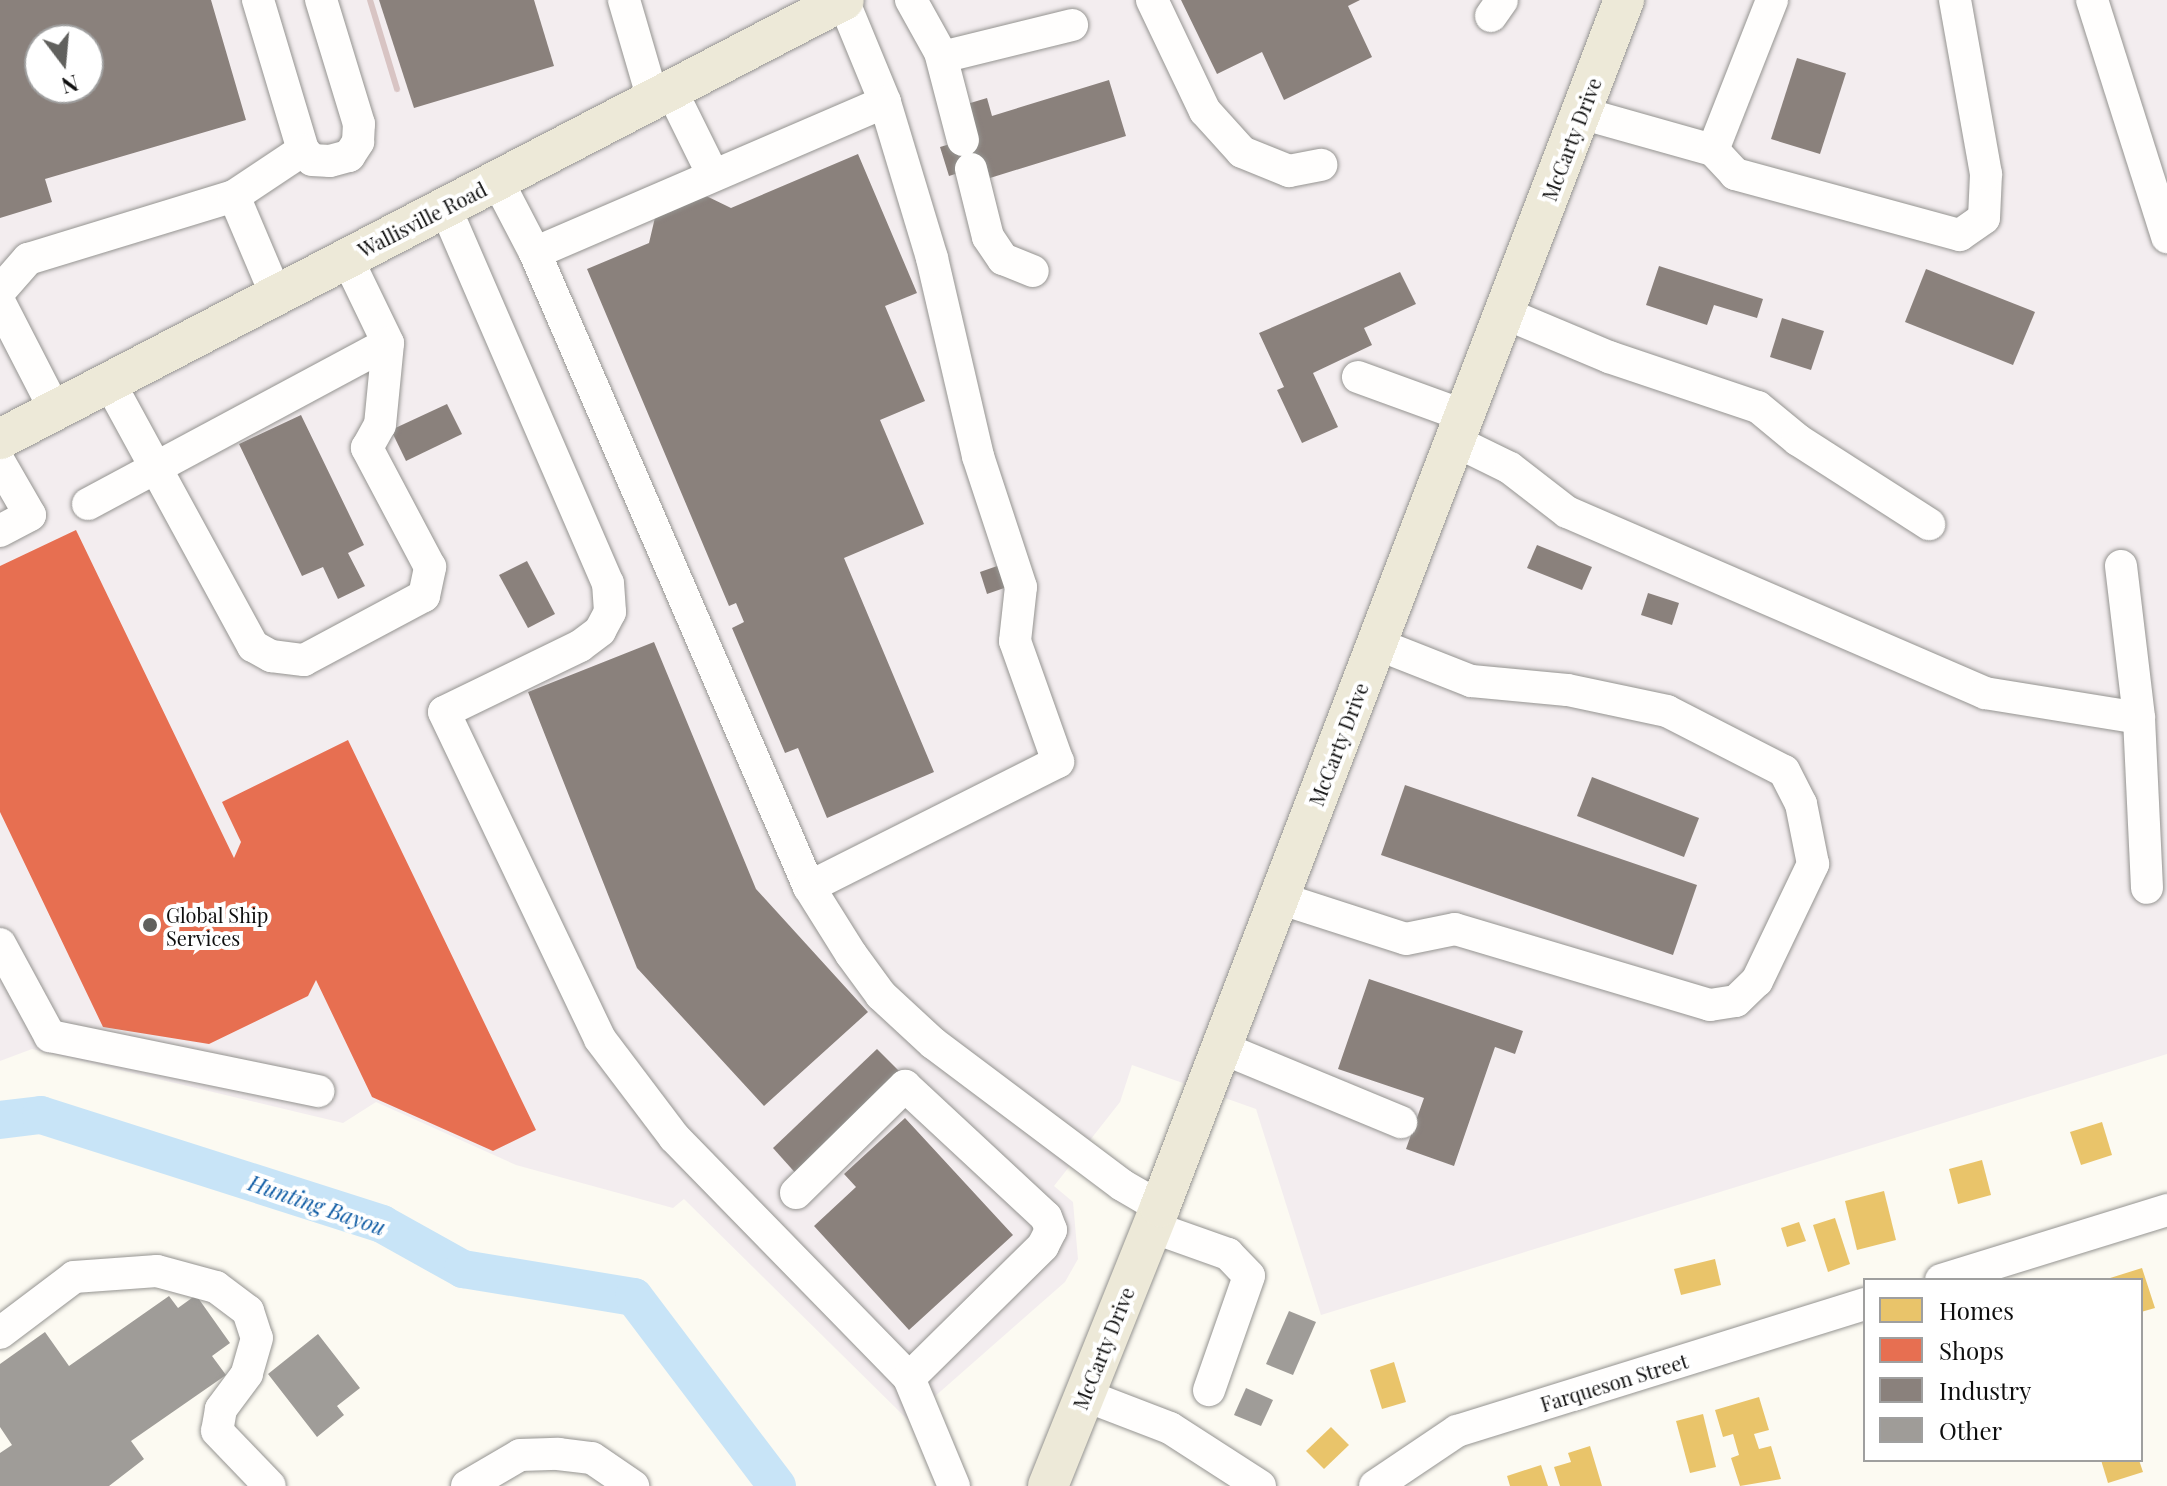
<!DOCTYPE html>
<style>
body{margin:0}
#map{position:relative;width:2167px;height:1486px;overflow:hidden;background:#fcfaf2;font-family:"Playfair Display",serif}
div>[style]{position:absolute}
[style*='--x']{left:calc(var(--x)*1px);top:calc(var(--y)*1px);width:calc(var(--w)*1px);rotate:calc(var(--a)*1deg)}
.industrial>*{inset:0;background:#f3edef}
.homes>*{inset:0;background:#e9c46a}
.shops>*{inset:0;background:#e76f51}
.industry>*{inset:0;background:#8a817c}
.river>*{height:38px;margin:-19px;padding:0 19px;transform-origin:19px;border-radius:19px;background:#c8e4f7}
.building>*{inset:0;background:#9f9c98}
.roads{filter:drop-shadow(0 0 2px #959491) drop-shadow(0 0 2px #959491)}
.minor>*{height:32px;margin:-16px;padding:0 16px;transform-origin:16px;border-radius:16px;background:#fffefd}
.major>*{height:40px;margin:-20px;padding:0 20px;transform-origin:20px;border-radius:20px;background:#ede9d8}
.rail>*{height:6px;margin:-3px;padding:0 3px;transform-origin:3px;border-radius:3px;background:#d8c4c3}
.dots>*{width:22px;height:22px;translate:-50% -50%;box-sizing:border-box;border:4px solid #fff;border-radius:50%}
span{translate:-50% -50%;white-space:nowrap;text-align:center;line-height:1.15;-webkit-text-stroke:8px #fff;paint-order:stroke}
.street-label{font-size:20px;color:#0e0e0e}
.poi-label{font-size:20px;color:#0e0e0e}
.left{translate:0 -50%;text-align:left}
.water-label{font-size:22px;color:#115da5;font-style:italic}
.legend{position:absolute;left:1863px;top:1278px;width:280px;height:184px;box-sizing:border-box;background:#fff;border:2px solid #9f9f9f;margin:0;padding:10px 14px;list-style:none;font-size:24px;color:#0e0e0e}
.legend li{display:flex;align-items:center;gap:16px;height:40px}
.legend b{width:40px;border:2px solid #9f9f9f}
.north{position:absolute;left:24px;top:24px;width:80px;height:80px;box-sizing:border-box;background:#fff;border:2px solid #9f9f9f;border-radius:50%;rotate:164deg;font-size:22px;font-weight:700;line-height:32px;text-align:center;color:#0e0e0e}
.north::after{content:'';display:block;margin:auto;width:28px;height:36px;background:#61615e;clip-path:polygon(50% 0,100% 100%,50% 72%,0 100%)}
</style>
<div id="map">
<div class="industrial">
<div style="clip-path:polygon(evenodd,0 0,2167px 0,2167px 1054px,1321px 1315px,1256px 1109px,1132px 1065px,1120px 1102px,1054px 1186px,1073px 1202px,1078px 1259px,1065px 1282px,908px 1420px,684px 1199px,673px 1208px,516px 1165px,376px 1102px,343px 1123px,32px 1049px,0 1061px,0 0,40px 40px,88px 40px,88px 88px,40px 88px,40px 40px)"></div>
</div>
<div class="homes">
<div style="clip-path:polygon(2102px 1122px,2112px 1155px,2081px 1165px,2070px 1132px)"></div>
<div style="clip-path:polygon(1982px 1160px,1991px 1195px,1958px 1204px,1949px 1169px)"></div>
<div style="clip-path:polygon(1884px 1191px,1896px 1240px,1857px 1250px,1845px 1201px)"></div>
<div style="clip-path:polygon(1835px 1218px,1850px 1264px,1828px 1272px,1813px 1225px)"></div>
<div style="clip-path:polygon(1799px 1222px,1806px 1241px,1787px 1247px,1781px 1228px)"></div>
<div style="clip-path:polygon(1715px 1259px,1721px 1285px,1681px 1295px,1674px 1269px)"></div>
<div style="clip-path:polygon(2142px 1268px,2155px 1308px,2141px 1312px,2141px 1280px,2107px 1279px)"></div>
<div style="clip-path:polygon(1394px 1362px,1406px 1402px,1382px 1409px,1370px 1370px)"></div>
<div style="clip-path:polygon(1759px 1397px,1769px 1430px,1754px 1434px,1759px 1449px,1771px 1446px,1781px 1479px,1740px 1486px,1731px 1458px,1739px 1455px,1733px 1434px,1723px 1437px,1715px 1410px)"></div>
<div style="clip-path:polygon(1703px 1414px,1716px 1467px,1690px 1473px,1676px 1421px)"></div>
<div style="clip-path:polygon(1331px 1427px,1349px 1445px,1324px 1469px,1306px 1451px)"></div>
<div style="clip-path:polygon(1590px 1446px,1602px 1486px,1560px 1486px,1554px 1467px,1571px 1462px,1568px 1453px)"></div>
<div style="clip-path:polygon(2101px 1460px,2139px 1460px,2143px 1472px,2108px 1483px)"></div>
<div style="clip-path:polygon(1541px 1465px,1548px 1486px,1510px 1486px,1507px 1476px)"></div>
</div>
<div class="shops">
<div style="clip-path:polygon(76px 530px,234px 858px,241px 842px,222px 802px,348px 740px,536px 1130px,493px 1151px,372px 1097px,316px 980px,308px 996px,209px 1044px,103px 1027px,0 812px,0 566px)"></div>
</div>
<div class="industry">
<div style="clip-path:polygon(evenodd,0 0,211px 0,246px 120px,45px 179px,52px 202px,0 218px,0 0,40px 40px,88px 40px,88px 88px,40px 88px,40px 40px)"></div>
<div style="clip-path:polygon(379px 0,534px 0,554px 66px,414px 108px)"></div>
<div style="clip-path:polygon(1181px 0,1360px 0,1348px 6px,1372px 57px,1284px 100px,1262px 52px,1217px 74px)"></div>
<div style="clip-path:polygon(1797px 58px,1846px 73px,1820px 154px,1771px 139px)"></div>
<div style="clip-path:polygon(1109px 80px,1126px 136px,990px 178px,986px 164px,949px 176px,940px 147px,977px 136px,967px 104px,987px 98px,992px 116px)"></div>
<div style="clip-path:polygon(858px 154px,917px 293px,885px 306px,925px 401px,880px 420px,924px 524px,844px 558px,934px 772px,827px 818px,798px 748px,785px 753px,732px 628px,744px 622px,736px 603px,729px 606px,587px 269px,649px 243px,657px 209px,696px 191px,731px 208px)"></div>
<div style="clip-path:polygon(1659px 266px,1763px 299px,1757px 318px,1714px 305px,1707px 325px,1646px 305px)"></div>
<div style="clip-path:polygon(1926px 269px,2035px 312px,2013px 365px,1905px 322px)"></div>
<div style="clip-path:polygon(1400px 272px,1416px 304px,1364px 328px,1372px 345px,1313px 373px,1338px 427px,1302px 443px,1277px 390px,1284px 387px,1259px 333px)"></div>
<div style="clip-path:polygon(1782px 318px,1824px 331px,1811px 370px,1770px 357px)"></div>
<div style="clip-path:polygon(447px 404px,462px 434px,406px 461px,391px 430px)"></div>
<div style="clip-path:polygon(301px 415px,364px 545px,348px 553px,365px 586px,338px 599px,323px 567px,302px 576px,239px 444px)"></div>
<div style="clip-path:polygon(1537px 545px,1592px 567px,1582px 590px,1527px 568px)"></div>
<div style="clip-path:polygon(527px 561px,555px 614px,528px 628px,499px 575px)"></div>
<div style="clip-path:polygon(1003px 564px,1010px 586px,987px 594px,980px 572px)"></div>
<div style="clip-path:polygon(1648px 593px,1679px 603px,1672px 625px,1641px 615px)"></div>
<div style="clip-path:polygon(654px 642px,756px 889px,868px 1012px,764px 1106px,637px 968px,528px 692px)"></div>
<div style="clip-path:polygon(1592px 777px,1699px 818px,1684px 857px,1577px 816px)"></div>
<div style="clip-path:polygon(1405px 785px,1697px 885px,1673px 955px,1381px 855px)"></div>
<div style="clip-path:polygon(1369px 979px,1523px 1031px,1515px 1054px,1495px 1047px,1454px 1166px,1406px 1149px,1424px 1098px,1338px 1069px)"></div>
<div style="clip-path:polygon(877px 1049px,905px 1077px,799px 1177px,773px 1148px)"></div>
<div style="clip-path:polygon(905px 1118px,1013px 1235px,909px 1330px,814px 1226px,856px 1187px,844px 1174px)"></div>
</div>
<div class="river">
<div style="--x:0;--y:1120;--w:41;--a:-7"></div>
<div style="--x:41;--y:1115;--w:358;--a:17.7"></div>
<div style="--x:382;--y:1224;--w:93;--a:29.1"></div>
<div style="--x:463;--y:1269;--w:173;--a:9.3"></div>
<div style="--x:634;--y:1297;--w:237;--a:52.9"></div>
</div>
<div class="building">
<div style="clip-path:polygon(196px 1295px,230px 1343px,212px 1356px,226px 1375px,131px 1441px,144px 1459px,109px 1486px,0 1486px,0 1453px,12px 1445px,0 1427px,0 1364px,45px 1332px,69px 1366px,169px 1296px,178px 1308px)"></div>
<div style="clip-path:polygon(1289px 1311px,1316px 1322px,1293px 1375px,1266px 1364px)"></div>
<div style="clip-path:polygon(318px 1334px,360px 1388px,337px 1406px,344px 1415px,317px 1437px,268px 1374px)"></div>
<div style="clip-path:polygon(1246px 1388px,1273px 1400px,1261px 1426px,1234px 1415px)"></div>
</div>
<div class="roads">
<div class="minor">
<div style="--x:258;--y:0;--w:157;--a:73.3"></div>
<div style="--x:303;--y:150;--w:13;--a:48"></div>
<div style="--x:312;--y:160;--w:18;--a:3"></div>
<div style="--x:330;--y:161;--w:20;--a:-15"></div>
<div style="--x:349;--y:156;--w:17;--a:-57"></div>
<div style="--x:358;--y:142;--w:18;--a:-87"></div>
<div style="--x:359;--y:124;--w:130;--a:-107"></div>
<div style="--x:624;--y:0;--w:103;--a:73.7"></div>
<div style="--x:843;--y:0;--w:110;--a:67.6"></div>
<div style="--x:885;--y:102;--w:381;--a:156.7"></div>
<div style="--x:535;--y:253;--w:691;--a:66.63"></div>
<div style="--x:809;--y:887;--w:79;--a:57.9"></div>
<div style="--x:851;--y:954;--w:51;--a:53.8"></div>
<div style="--x:881;--y:995;--w:71;--a:42.7"></div>
<div style="--x:933;--y:1043;--w:236;--a:36.9"></div>
<div style="--x:1122;--y:1185;--w:44;--a:30.1"></div>
<div style="--x:911;--y:0;--w:60;--a:60.9"></div>
<div style="--x:940;--y:52;--w:91;--a:75.4"></div>
<div style="--x:1152;--y:0;--w:123;--a:64.5"></div>
<div style="--x:1205;--y:111;--w:55;--a:47.9"></div>
<div style="--x:1242;--y:152;--w:51;--a:22"></div>
<div style="--x:1289;--y:171;--w:33;--a:-11"></div>
<div style="--x:2092;--y:0;--w:249;--a:72.4"></div>
<div style="--x:1491;--y:16;--w:19;--a:-55"></div>
<div style="--x:942;--y:57;--w:134;--a:-13.8"></div>
<div style="--x:671;--y:90;--w:95;--a:63.7"></div>
<div style="--x:1581;--y:113;--w:137;--a:15.7"></div>
<div style="--x:1713;--y:150;--w:33;--a:47"></div>
<div style="--x:1735;--y:174;--w:233;--a:15.2"></div>
<div style="--x:1960;--y:235;--w:29;--a:-35"></div>
<div style="--x:1984;--y:218;--w:44;--a:-87.4"></div>
<div style="--x:1986;--y:174;--w:177;--a:-100.1"></div>
<div style="--x:1713;--y:150;--w:161;--a:-68.5"></div>
<div style="--x:971;--y:169;--w:70;--a:76"></div>
<div style="--x:988;--y:237;--w:27;--a:56"></div>
<div style="--x:1003;--y:259;--w:32;--a:22"></div>
<div style="--x:497;--y:180;--w:82;--a:62.5"></div>
<div style="--x:234;--y:196;--w:108;--a:67"></div>
<div style="--x:445;--y:207;--w:410;--a:66.6"></div>
<div style="--x:608;--y:583;--w:29;--a:86"></div>
<div style="--x:610;--y:612;--w:21;--a:118"></div>
<div style="--x:600;--y:631;--w:25;--a:143"></div>
<div style="--x:580;--y:646;--w:151;--a:154.1"></div>
<div style="--x:444;--y:712;--w:362;--a:64.5"></div>
<div style="--x:600;--y:1039;--w:123;--a:52.9"></div>
<div style="--x:674;--y:1137;--w:337;--a:45.7"></div>
<div style="--x:909;--y:1378;--w:117;--a:67.4"></div>
<div style="--x:0;--y:291;--w:43;--a:-48.8"></div>
<div style="--x:28;--y:259;--w:215;--a:-17"></div>
<div style="--x:234;--y:196;--w:83;--a:-33.7"></div>
<div style="--x:0;--y:303;--w:120;--a:62.8"></div>
<div style="--x:1504;--y:313;--w:114;--a:22.7"></div>
<div style="--x:1609;--y:357;--w:157;--a:18.6"></div>
<div style="--x:1758;--y:407;--w:52;--a:39.5"></div>
<div style="--x:1798;--y:440;--w:156;--a:32.7"></div>
<div style="--x:1358;--y:377;--w:114;--a:20"></div>
<div style="--x:109;--y:382;--w:301;--a:61.4"></div>
<div style="--x:253;--y:646;--w:21;--a:29"></div>
<div style="--x:271;--y:656;--w:33;--a:7"></div>
<div style="--x:304;--y:660;--w:136;--a:-28.1"></div>
<div style="--x:424;--y:596;--w:30;--a:-78"></div>
<div style="--x:430;--y:567;--w:135;--a:-117.9"></div>
<div style="--x:367;--y:448;--w:26;--a:-61"></div>
<div style="--x:380;--y:425;--w:82;--a:-84.4"></div>
<div style="--x:388;--y:343;--w:94;--a:-115.8"></div>
<div style="--x:1455;--y:441;--w:61;--a:26.1"></div>
<div style="--x:1510;--y:468;--w:72;--a:37.7"></div>
<div style="--x:1567;--y:512;--w:456;--a:23.4"></div>
<div style="--x:1985;--y:693;--w:156;--a:9.2"></div>
<div style="--x:2139;--y:718;--w:170;--a:87.3"></div>
<div style="--x:0;--y:463;--w:60;--a:60"></div>
<div style="--x:30;--y:515;--w:34;--a:152"></div>
<div style="--x:88;--y:504;--w:340;--a:-28.2"></div>
<div style="--x:2121;--y:566;--w:153;--a:83.2"></div>
<div style="--x:809;--y:887;--w:279;--a:-26.7"></div>
<div style="--x:1058;--y:762;--w:128;--a:-109.6"></div>
<div style="--x:1015;--y:641;--w:54;--a:-83.7"></div>
<div style="--x:1021;--y:587;--w:138;--a:-108.2"></div>
<div style="--x:978;--y:456;--w:203;--a:-103.1"></div>
<div style="--x:932;--y:258;--w:163;--a:-106.8"></div>
<div style="--x:1279;--y:898;--w:133;--a:17.9"></div>
<div style="--x:1406;--y:939;--w:50;--a:-11.5"></div>
<div style="--x:1455;--y:929;--w:266;--a:16.6"></div>
<div style="--x:1710;--y:1005;--w:26;--a:-9"></div>
<div style="--x:1736;--y:1001;--w:29;--a:-44"></div>
<div style="--x:1757;--y:981;--w:130;--a:-64.4"></div>
<div style="--x:1813;--y:864;--w:61;--a:-101.3"></div>
<div style="--x:1801;--y:804;--w:37;--a:-117"></div>
<div style="--x:1784;--y:771;--w:131;--a:-152.9"></div>
<div style="--x:1667;--y:711;--w:102;--a:-168.1"></div>
<div style="--x:1567;--y:690;--w:96;--a:-174.6"></div>
<div style="--x:1471;--y:681;--w:101;--a:-158.5"></div>
<div style="--x:0;--y:944;--w:105;--a:61.5"></div>
<div style="--x:50;--y:1036;--w:274;--a:11.6"></div>
<div style="--x:1222;--y:1048;--w:194;--a:22.5"></div>
<div style="--x:796;--y:1193;--w:153;--a:-44.5"></div>
<div style="--x:905;--y:1086;--w:192;--a:42.9"></div>
<div style="--x:1046;--y:1217;--w:14;--a:69"></div>
<div style="--x:1051;--y:1230;--w:18;--a:117"></div>
<div style="--x:1043;--y:1246;--w:188;--a:135.4"></div>
<div style="--x:1152;--y:1227;--w:81;--a:19.6"></div>
<div style="--x:1228;--y:1254;--w:30;--a:46"></div>
<div style="--x:1249;--y:1276;--w:121;--a:109.3"></div>
<div style="--x:1941;--y:1280;--w:237;--a:-17.2"></div>
<div style="--x:0;--y:1333;--w:93;--a:-37.1"></div>
<div style="--x:74;--y:1277;--w:83;--a:-4.1"></div>
<div style="--x:157;--y:1271;--w:61;--a:15.2"></div>
<div style="--x:216;--y:1287;--w:40;--a:37"></div>
<div style="--x:248;--y:1311;--w:28;--a:72"></div>
<div style="--x:257;--y:1338;--w:37;--a:106"></div>
<div style="--x:247;--y:1374;--w:44;--a:126.6"></div>
<div style="--x:221;--y:1409;--w:22;--a:100"></div>
<div style="--x:217;--y:1431;--w:76;--a:46.1"></div>
<div style="--x:1084;--y:1395;--w:92;--a:21"></div>
<div style="--x:1170;--y:1428;--w:107;--a:32.8"></div>
<div style="--x:467;--y:1486;--w:61;--a:-30.3"></div>
<div style="--x:520;--y:1455;--w:38;--a:-2"></div>
<div style="--x:558;--y:1454;--w:34;--a:7"></div>
<div style="--x:592;--y:1458;--w:50;--a:34.3"></div>
<div style="--x:1375;--y:1486;--w:99;--a:-33.9"></div>
<div style="--x:1457;--y:1431;--w:427;--a:-17.3"></div>
</div>
<div class="major">
<div style="--x:0;--y:439;--w:951;--a:-27.48"></div>
<div style="--x:1048;--y:1486;--w:301;--a:-68.1"></div>
<div style="--x:1160;--y:1207;--w:1293;--a:-68.97"></div>
</div>
</div>
<div class="rail">
<div style="--x:370;--y:0;--w:93;--a:73.1"></div>
</div>
<div class="dots">
<div style="left:150px;top:925px;background:#61615e"></div>
</div>
<div class="street-label">
<span style="left:1571px;top:139px;rotate:-69deg">McCarty Drive</span>
<span style="left:422px;top:219px;rotate:-27deg">Wallisville Road</span>
<span style="left:1338px;top:744px;rotate:-69deg">McCarty Drive</span>
<span style="left:1103px;top:1348px;rotate:-68deg">McCarty Drive</span>
<span style="left:1614px;top:1382px;rotate:-17deg">Farqueson Street</span>
</div>
<div class="poi-label">
<span class="left" style="left:166px;top:926px">Global Ship<br>Services</span>
</div>
<div class="water-label">
<span style="left:317px;top:1205px;rotate:19deg">Hunting Bayou</span>
</div>
<ul class="legend">
<li><b style="height:22px;background:#e9c46a"></b>Homes</li>
<li><b style="height:22px;background:#e76f51"></b>Shops</li>
<li><b style="height:22px;background:#8a817c"></b>Industry</li>
<li><b style="height:22px;background:#9f9c98"></b>Other</li>
</ul>
<div class="north">N</div>
</div>
